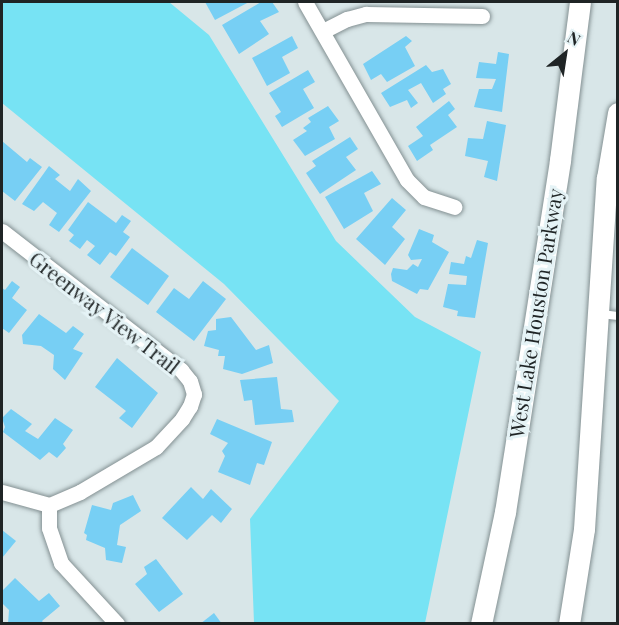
<!DOCTYPE html>
<style>
body{margin:0}
#map{position:relative;width:619px;height:625px;overflow:hidden;background:#d8e6e8;font-family:"Playfair Display",serif}
div>[style]{position:absolute}
[style*='--x']{left:calc(var(--x)*1px);top:calc(var(--y)*1px);width:calc(var(--w)*1px);rotate:calc(var(--a)*1deg)}
.green>*{inset:0;background:#77e3f4}
.building>*{inset:0;background:#77cff4}
.roads{filter:drop-shadow(0 0 2px #839092) drop-shadow(0 0 2px #839092)}
.service>*{height:8px;margin:-4px;padding:0 4px;transform-origin:4px;border-radius:4px;background:#fff}
.minor>*{height:15px;margin:-7.5px;padding:0 7.5px;transform-origin:7.5px;border-radius:7.5px;background:#fff}
.secondary>*{height:21px;margin:-10.5px;padding:0 10.5px;transform-origin:10.5px;border-radius:10.5px;background:#fff}
span{translate:-50% -50%;white-space:nowrap;text-align:center;line-height:1.15;-webkit-text-stroke:6px #e5f3f6;paint-order:stroke}
.street-label{font-size:20px;color:#1f2425}
.frame{position:absolute;inset:0;border:3px solid #1f2425;pointer-events:none}
.north{position:absolute;left:535px;top:24px;width:60px;height:60px;-webkit-text-stroke:4px #e5f3f6;paint-order:stroke;rotate:30deg;font-size:16px;font-weight:700;line-height:24px;text-align:center;color:#1f2425}
.north::after{content:'';display:block;margin:auto;width:21px;height:27px;background:#1f2425;clip-path:polygon(50% 0,100% 100%,50% 72%,0 100%)}
</style>
<div id="map">
<div class="green">
<div style="clip-path:polygon(2px 2px,169px 2px,209px 35px,336px 241px,415px 317px,481px 352px,425px 623px,254px 623px,250px 519px,339px 401px,224px 284px,2px 103px)"></div>
</div>
<div class="building">
<div style="clip-path:polygon(205px 2px,249px 2px,215px 20px)"></div>
<div style="clip-path:polygon(261px 2px,272px 2px,279px 12px,260px 21px,269px 34px,239px 54px,222px 25px)"></div>
<div style="clip-path:polygon(292px 36px,298px 48px,282px 57px,290px 73px,267px 86px,252px 58px)"></div>
<div style="clip-path:polygon(406px 36px,412px 41px,405px 47px,415px 66px,387px 82px,381px 74px,371px 80px,363px 64px)"></div>
<div style="clip-path:polygon(498px 52px,509px 54px,502px 112px,474px 107px,479px 89px,492px 89px,496px 79px,476px 78px,479px 62px,496px 64px)"></div>
<div style="clip-path:polygon(426px 65px,432px 72px,443px 69px,451px 84px,443px 89px,446px 94px,433px 103px,421px 83px,408px 90px,418px 103px,411px 108px,407px 100px,390px 107px,381px 93px)"></div>
<div style="clip-path:polygon(308px 70px,315px 82px,303px 89px,314px 108px,282px 127px,275px 116px,281px 112px,269px 93px)"></div>
<div style="clip-path:polygon(449px 101px,455px 109px,448px 115px,457px 127px,430px 145px,433px 150px,417px 161px,408px 146px,423px 136px,416px 127px)"></div>
<div style="clip-path:polygon(328px 106px,339px 121px,329px 127px,335px 139px,305px 156px,293px 140px,307px 131px,303px 128px,311px 122px,308px 118px)"></div>
<div style="clip-path:polygon(487px 121px,506px 125px,497px 181px,484px 177px,488px 161px,465px 156px,468px 138px,483px 139px)"></div>
<div style="clip-path:polygon(350px 137px,358px 149px,346px 157px,356px 170px,320px 194px,306px 173px,316px 166px,312px 161px)"></div>
<div style="clip-path:polygon(2px 141px,27px 162px,30px 158px,42px 167px,15px 201px,2px 191px)"></div>
<div style="clip-path:polygon(49px 166px,60px 175px,55px 179px,70px 191px,78px 179px,91px 191px,59px 232px,49px 225px,57px 213px,43px 202px,34px 211px,22px 204px)"></div>
<div style="clip-path:polygon(372px 171px,381px 184px,364px 193px,373px 211px,344px 229px,325px 197px)"></div>
<div style="clip-path:polygon(392px 198px,406px 210px,392px 227px,405px 239px,385px 265px,356px 239px)"></div>
<div style="clip-path:polygon(88px 202px,116px 223px,122px 215px,131px 221px,123px 232px,130px 237px,116px 256px,110px 252px,100px 265px,87px 255px,95px 246px,87px 240px,80px 249px,69px 241px,74px 235px,68px 230px)"></div>
<div style="clip-path:polygon(419px 229px,434px 235px,432px 242px,449px 252px,428px 290px,420px 289px,417px 294px,392px 281px,391px 274px,393px 268px,407px 270px,413px 264px,418px 267px,422px 259px,411px 260px,408px 255px)"></div>
<div style="clip-path:polygon(477px 240px,488px 243px,475px 318px,457px 316px,458px 311px,443px 307px,448px 284px,466px 285px,467px 276px,449px 274px,451px 262px,464px 264px,466px 256px,471px 258px)"></div>
<div style="clip-path:polygon(132px 248px,169px 276px,148px 305px,110px 277px)"></div>
<div style="clip-path:polygon(12px 281px,20px 287px,12px 298px,27px 310px,9px 333px,2px 328px,2px 288px,5px 290px)"></div>
<div style="clip-path:polygon(203px 281px,226px 299px,194px 341px,156px 312px,174px 288px,189px 299px)"></div>
<div style="clip-path:polygon(39px 314px,66px 333px,73px 326px,84px 334px,73px 349px,83px 353px,65px 380px,53px 369px,54px 355px,41px 346px,23px 344px,22px 335px)"></div>
<div style="clip-path:polygon(231px 317px,256px 350px,269px 345px,273px 363px,242px 374px,223px 369px,225px 356px,218px 356px,219px 350px,204px 346px,208px 331px,216px 330px,216px 319px)"></div>
<div style="clip-path:polygon(117px 358px,158px 393px,132px 428px,119px 418px,126px 411px,95px 387px)"></div>
<div style="clip-path:polygon(277px 377px,281px 409px,292px 410px,294px 422px,255px 425px,252px 400px,244px 401px,240px 380px)"></div>
<div style="clip-path:polygon(11px 409px,32px 424px,25px 431px,38px 439px,55px 418px,73px 430px,63px 444px,66px 448px,57px 458px,49px 452px,40px 460px,3px 432px,5px 427px,2px 418px)"></div>
<div style="clip-path:polygon(217px 419px,272px 442px,264px 465px,257px 463px,250px 485px,218px 472px,225px 456px,222px 451px,228px 443px,210px 434px)"></div>
<div style="clip-path:polygon(191px 487px,203px 499px,211px 489px,232px 509px,221px 523px,212px 515px,187px 540px,162px 518px)"></div>
<div style="clip-path:polygon(133px 495px,141px 511px,120px 525px,117px 545px,126px 547px,122px 563px,106px 560px,105px 548px,86px 540px,87px 535px,84px 533px,92px 505px,111px 510px,113px 503px)"></div>
<div style="clip-path:polygon(2px 530px,16px 541px,2px 558px)"></div>
<div style="clip-path:polygon(156px 559px,183px 594px,159px 612px,135px 584px,147px 574px,144px 567px)"></div>
<div style="clip-path:polygon(15px 578px,39px 601px,49px 593px,60px 606px,42px 621px,44px 624px,8px 624px,9px 610px,2px 603px,2px 591px)"></div>
<div style="clip-path:polygon(214px 613px,222px 624px,200px 624px)"></div>
</div>
<div class="roads">
<div class="service">
<div style="--x:601;--y:314;--w:17;--a:7"></div>
</div>
<div class="minor">
<div style="--x:305;--y:2;--w:205;--a:60.2"></div>
<div style="--x:407;--y:180;--w:24;--a:45"></div>
<div style="--x:424;--y:197;--w:32;--a:18"></div>
<div style="--x:323;--y:31;--w:27;--a:-27"></div>
<div style="--x:347;--y:19;--w:20;--a:-15"></div>
<div style="--x:366;--y:14;--w:116;--a:1"></div>
<div style="--x:2;--y:231;--w:227;--a:37.8"></div>
<div style="--x:181;--y:370;--w:14;--a:51"></div>
<div style="--x:190;--y:381;--w:14;--a:73"></div>
<div style="--x:194;--y:394;--w:13;--a:108"></div>
<div style="--x:190;--y:406;--w:15;--a:122"></div>
<div style="--x:182;--y:419;--w:38;--a:133"></div>
<div style="--x:156;--y:447;--w:88;--a:149.4"></div>
<div style="--x:80;--y:492;--w:34;--a:157"></div>
<div style="--x:2;--y:492;--w:49;--a:15.5"></div>
<div style="--x:49;--y:505;--w:23;--a:90"></div>
<div style="--x:49;--y:528;--w:37;--a:71"></div>
<div style="--x:61;--y:563;--w:83;--a:47.4"></div>
</div>
<div class="secondary">
<div style="--x:481;--y:624;--w:115;--a:-77.9"></div>
<div style="--x:505;--y:512;--w:356;--a:-81.1"></div>
<div style="--x:560;--y:160;--w:159;--a:-82.8"></div>
<div style="--x:569;--y:624;--w:96;--a:-81"></div>
<div style="--x:584;--y:529;--w:352;--a:-86.3"></div>
<div style="--x:607;--y:178;--w:66;--a:-80.4"></div>
</div>
</div>
<div class="street-label">
<span style="left:105px;top:312px;rotate:38deg">Greenway View Trail</span>
<span style="left:535px;top:313px;rotate:-81deg">West Lake Houston Parkway</span>
</div>
<div class="frame"></div>
<div class="north">N</div>
</div>
